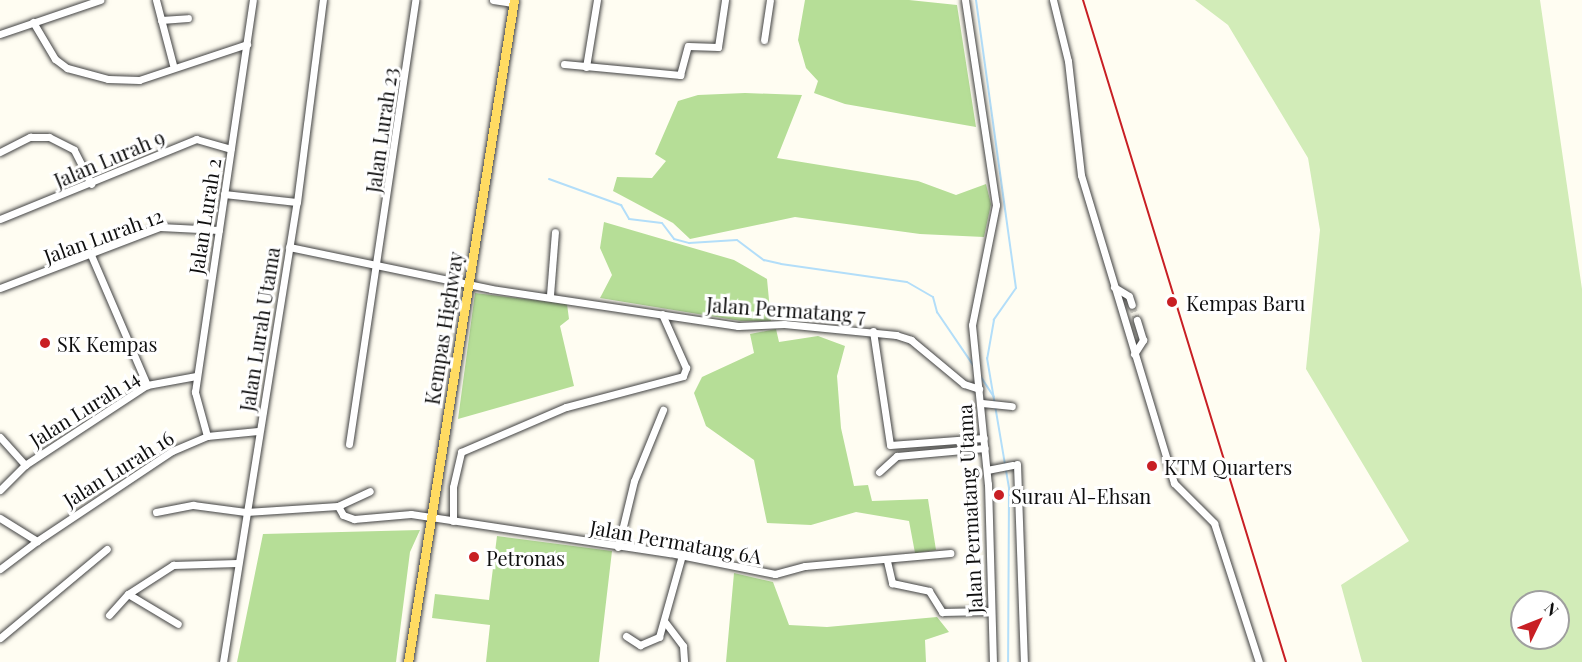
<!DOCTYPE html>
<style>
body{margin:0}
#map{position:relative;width:1582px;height:662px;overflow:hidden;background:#fffdf2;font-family:"Playfair Display",serif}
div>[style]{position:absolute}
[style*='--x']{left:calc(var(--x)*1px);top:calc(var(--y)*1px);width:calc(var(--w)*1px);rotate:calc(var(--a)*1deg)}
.green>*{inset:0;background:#d2ecb8}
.forest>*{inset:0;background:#b6de97}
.stream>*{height:2px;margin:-1px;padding:0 1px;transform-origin:1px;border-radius:1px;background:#b3def9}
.minor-tunnel>*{height:7px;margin-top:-3.5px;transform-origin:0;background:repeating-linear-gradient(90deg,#dbd9d0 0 7px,transparent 0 10.5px)}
.roads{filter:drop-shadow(0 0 2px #424242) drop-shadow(0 0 2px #424242)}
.minor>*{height:7px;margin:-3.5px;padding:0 3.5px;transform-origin:3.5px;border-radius:3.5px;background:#fff}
.major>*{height:9px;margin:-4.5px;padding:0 4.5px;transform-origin:4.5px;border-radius:4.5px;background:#ffdb62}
.rail>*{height:2px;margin:-1px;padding:0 1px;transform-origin:1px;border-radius:1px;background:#c81f24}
.dots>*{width:16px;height:16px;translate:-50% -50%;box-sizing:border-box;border:3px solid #fff;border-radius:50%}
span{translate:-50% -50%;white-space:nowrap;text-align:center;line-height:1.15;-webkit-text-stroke:6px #fff;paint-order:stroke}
.street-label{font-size:20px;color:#0f0f0f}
.poi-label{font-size:20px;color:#0f0f0f}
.left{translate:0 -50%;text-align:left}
.north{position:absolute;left:1510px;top:590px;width:60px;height:60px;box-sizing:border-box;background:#fff;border:2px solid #9f9f9f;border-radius:50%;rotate:47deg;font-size:16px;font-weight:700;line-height:24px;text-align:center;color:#0f0f0f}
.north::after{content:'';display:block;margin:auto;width:21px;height:27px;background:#c81f24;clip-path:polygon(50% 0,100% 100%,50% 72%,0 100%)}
</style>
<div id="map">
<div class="green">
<div style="clip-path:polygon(evenodd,1195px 0,1540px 0,1582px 289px,1582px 662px,1362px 662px,1341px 585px,1409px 541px,1306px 369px,1320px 230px,1308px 158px,1228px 25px,1195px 0,1522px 602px,1558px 602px,1558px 638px,1522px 638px,1522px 602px)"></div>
</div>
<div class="forest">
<div style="clip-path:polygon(805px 0,909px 0,957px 5px,976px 127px,845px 104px,814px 93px,818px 81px,806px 68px,798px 40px)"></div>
<div style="clip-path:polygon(745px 93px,802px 95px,777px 158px,918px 181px,956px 195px,986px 184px,991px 204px,984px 237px,920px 234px,795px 217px,690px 239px,673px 223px,613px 191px,617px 177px,652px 178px,666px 161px,655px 154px,678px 101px,698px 95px)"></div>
<div style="clip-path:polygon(604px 222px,734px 260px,767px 279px,771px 321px,741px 321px,600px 298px,612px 275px,600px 248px)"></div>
<div style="clip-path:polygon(475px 293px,567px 304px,569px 319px,560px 326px,574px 386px,458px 419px)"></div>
<div style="clip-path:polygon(776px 329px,779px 342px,818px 336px,845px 346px,837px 376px,841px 428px,854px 486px,868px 485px,872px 501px,928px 499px,936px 550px,915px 553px,909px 521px,856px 512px,811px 525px,767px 523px,754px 460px,706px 426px,694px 393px,702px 377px,754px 353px,750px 334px)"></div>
<div style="clip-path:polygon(420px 530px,410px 552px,396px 662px,237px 662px,263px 534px)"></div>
<div style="clip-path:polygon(497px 536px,612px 551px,599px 662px,486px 662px,490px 625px,432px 618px,435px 594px,489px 600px)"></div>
<div style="clip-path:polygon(734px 573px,773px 582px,789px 625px,827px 627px,937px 617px,949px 632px,925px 640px,926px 662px,726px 662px)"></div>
</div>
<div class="stream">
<div style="--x:976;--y:0;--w:291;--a:82.1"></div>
<div style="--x:1016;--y:288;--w:39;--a:125"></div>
<div style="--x:994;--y:320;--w:39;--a:100"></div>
<div style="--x:987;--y:358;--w:132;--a:80.4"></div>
<div style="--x:1009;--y:488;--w:174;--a:90.3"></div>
<div style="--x:549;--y:179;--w:77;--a:19.9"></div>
<div style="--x:621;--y:205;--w:16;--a:60"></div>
<div style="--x:629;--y:219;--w:33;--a:7"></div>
<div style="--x:662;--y:223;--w:20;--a:53"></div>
<div style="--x:674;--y:239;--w:16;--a:15"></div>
<div style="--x:689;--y:243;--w:48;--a:-3.6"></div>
<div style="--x:737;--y:240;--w:34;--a:37"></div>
<div style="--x:764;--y:260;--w:17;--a:13"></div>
<div style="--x:781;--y:264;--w:127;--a:8.1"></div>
<div style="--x:907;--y:282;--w:30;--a:30"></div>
<div style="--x:933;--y:297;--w:16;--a:75"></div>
<div style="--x:937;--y:312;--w:64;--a:55.8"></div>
<div style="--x:979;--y:374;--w:27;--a:57"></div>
</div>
<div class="minor-tunnel">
<div style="--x:1132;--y:305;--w:16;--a:72"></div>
</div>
<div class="roads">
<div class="minor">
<div style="--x:156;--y:0;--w:67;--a:75.3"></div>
<div style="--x:493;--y:0;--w:20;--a:9"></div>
<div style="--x:965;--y:0;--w:207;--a:81.4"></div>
<div style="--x:996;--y:205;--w:122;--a:101.3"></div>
<div style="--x:972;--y:325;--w:160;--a:84.3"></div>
<div style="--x:988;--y:484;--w:178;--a:88.4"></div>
<div style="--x:1053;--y:0;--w:63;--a:76.2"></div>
<div style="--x:1068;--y:61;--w:115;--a:83.5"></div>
<div style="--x:1081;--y:175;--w:322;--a:73.2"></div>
<div style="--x:1174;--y:483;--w:57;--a:45"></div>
<div style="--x:1214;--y:523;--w:146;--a:72.1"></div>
<div style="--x:161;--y:20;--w:27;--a:-4"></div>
<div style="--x:33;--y:22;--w:43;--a:59.3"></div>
<div style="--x:55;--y:59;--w:15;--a:37"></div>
<div style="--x:67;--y:68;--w:42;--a:15"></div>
<div style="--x:108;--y:79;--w:31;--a:2"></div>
<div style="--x:139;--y:80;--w:114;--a:-18.4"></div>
<div style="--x:0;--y:34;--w:106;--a:-18.8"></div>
<div style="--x:764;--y:40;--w:40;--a:-81.5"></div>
<div style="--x:564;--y:64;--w:117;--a:5.4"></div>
<div style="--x:680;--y:75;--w:30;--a:-75"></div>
<div style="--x:688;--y:46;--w:30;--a:2"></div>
<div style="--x:718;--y:47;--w:48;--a:-81.5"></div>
<div style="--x:586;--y:67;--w:68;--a:-80.7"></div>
<div style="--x:0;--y:152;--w:34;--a:-27"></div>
<div style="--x:30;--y:137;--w:19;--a:0"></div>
<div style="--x:49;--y:137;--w:28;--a:27"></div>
<div style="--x:74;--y:150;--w:38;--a:63"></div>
<div style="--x:224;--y:194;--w:73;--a:6.3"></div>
<div style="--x:0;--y:219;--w:212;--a:-22.2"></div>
<div style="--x:196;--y:139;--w:36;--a:16"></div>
<div style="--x:289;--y:247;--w:206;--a:11.7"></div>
<div style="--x:491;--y:289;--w:250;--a:8.5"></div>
<div style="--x:738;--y:326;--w:46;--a:-2.5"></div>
<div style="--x:784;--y:324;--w:113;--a:5.6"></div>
<div style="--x:896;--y:335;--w:16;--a:18"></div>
<div style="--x:911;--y:340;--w:69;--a:39.7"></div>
<div style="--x:964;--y:384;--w:16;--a:18"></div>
<div style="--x:91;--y:255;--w:142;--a:66.7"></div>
<div style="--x:1114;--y:287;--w:17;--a:31"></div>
<div style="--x:1129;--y:296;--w:9;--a:72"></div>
<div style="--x:0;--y:288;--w:171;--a:-20.9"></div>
<div style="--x:160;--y:227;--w:59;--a:2.9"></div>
<div style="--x:550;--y:295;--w:63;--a:-85.5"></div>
<div style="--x:873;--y:331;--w:115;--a:81.5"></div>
<div style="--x:890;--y:445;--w:94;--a:-4.3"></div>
<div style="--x:1134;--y:354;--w:17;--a:-57"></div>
<div style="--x:1143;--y:340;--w:21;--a:-107"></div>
<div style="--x:982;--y:403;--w:30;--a:6"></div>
<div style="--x:207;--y:436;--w:46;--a:-105.3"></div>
<div style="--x:195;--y:392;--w:396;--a:-81.6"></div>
<div style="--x:0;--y:437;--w:38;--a:48"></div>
<div style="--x:349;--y:444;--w:449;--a:-81.5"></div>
<div style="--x:1017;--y:464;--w:198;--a:88"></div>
<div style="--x:987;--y:470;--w:26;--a:-11"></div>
<div style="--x:879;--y:472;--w:24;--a:-42"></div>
<div style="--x:897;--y:456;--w:88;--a:-5.2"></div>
<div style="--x:0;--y:490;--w:35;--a:-45"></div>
<div style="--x:25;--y:465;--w:146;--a:-33.3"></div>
<div style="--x:147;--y:385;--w:50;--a:-10.4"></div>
<div style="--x:338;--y:506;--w:35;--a:-25"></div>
<div style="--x:156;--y:512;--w:38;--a:-11"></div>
<div style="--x:193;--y:505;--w:53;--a:7.5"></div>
<div style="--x:246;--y:512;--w:92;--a:-3.7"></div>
<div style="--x:338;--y:506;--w:10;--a:61"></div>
<div style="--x:343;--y:515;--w:12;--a:20"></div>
<div style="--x:354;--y:519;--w:57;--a:-5"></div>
<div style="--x:411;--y:514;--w:262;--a:8.6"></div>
<div style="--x:670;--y:553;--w:107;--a:11.3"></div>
<div style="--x:775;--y:574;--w:31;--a:-15"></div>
<div style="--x:805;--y:566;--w:146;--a:-5.1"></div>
<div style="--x:0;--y:518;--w:44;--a:31.9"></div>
<div style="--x:37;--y:541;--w:162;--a:-33.7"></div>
<div style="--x:172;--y:451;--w:38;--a:-23"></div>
<div style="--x:207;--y:436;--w:51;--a:-5.6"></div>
<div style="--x:453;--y:521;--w:34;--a:-90"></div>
<div style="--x:453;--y:487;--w:36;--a:-77"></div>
<div style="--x:461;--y:452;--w:114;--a:-23.2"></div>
<div style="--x:566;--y:407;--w:121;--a:-14.8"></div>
<div style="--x:683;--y:376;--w:9;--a:-69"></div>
<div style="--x:686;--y:368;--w:59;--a:-114"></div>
<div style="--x:618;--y:547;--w:68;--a:-76.4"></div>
<div style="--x:634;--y:481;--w:77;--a:-67.8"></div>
<div style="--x:887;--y:561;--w:23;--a:77"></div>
<div style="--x:892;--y:583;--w:38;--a:12"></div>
<div style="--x:929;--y:591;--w:25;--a:58"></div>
<div style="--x:942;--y:612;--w:47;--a:-1.2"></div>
<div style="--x:0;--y:569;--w:46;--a:-37.1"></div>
<div style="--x:128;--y:594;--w:58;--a:31"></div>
<div style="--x:109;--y:615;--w:28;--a:-48"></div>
<div style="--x:128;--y:594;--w:54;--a:-32.8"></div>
<div style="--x:173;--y:565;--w:64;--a:-1.8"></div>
<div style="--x:665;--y:622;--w:30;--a:53"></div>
<div style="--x:683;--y:646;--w:16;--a:86"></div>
<div style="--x:626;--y:636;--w:17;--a:33"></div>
<div style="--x:640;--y:645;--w:21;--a:-23"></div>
<div style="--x:659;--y:637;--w:85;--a:-74.3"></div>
<div style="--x:0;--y:638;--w:139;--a:-39.8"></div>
<div style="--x:223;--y:662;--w:466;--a:-80.9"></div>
<div style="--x:297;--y:202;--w:204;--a:-82.7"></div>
</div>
<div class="major">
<div style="--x:408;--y:662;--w:670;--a:-80.9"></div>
</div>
</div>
<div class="rail">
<div style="--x:1083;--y:0;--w:692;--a:72.95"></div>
</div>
<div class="dots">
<div style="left:1172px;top:302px;background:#c81f24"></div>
<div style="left:45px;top:343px;background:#c81f24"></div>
<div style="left:1152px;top:466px;background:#c81f24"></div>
<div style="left:999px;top:495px;background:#c81f24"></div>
<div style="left:474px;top:557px;background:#c81f24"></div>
</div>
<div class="street-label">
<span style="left:381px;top:130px;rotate:-82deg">Jalan Lurah 23</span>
<span style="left:109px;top:158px;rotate:-23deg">Jalan Lurah 9</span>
<span style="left:204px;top:216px;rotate:-81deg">Jalan Lurah 2</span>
<span style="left:103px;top:235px;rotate:-20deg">Jalan Lurah 12</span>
<span style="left:786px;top:309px;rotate:4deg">Jalan Permatang 7</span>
<span style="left:443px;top:328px;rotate:-81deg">Kempas Highway</span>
<span style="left:259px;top:329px;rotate:-81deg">Jalan Lurah Utama</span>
<span style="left:84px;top:408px;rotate:-32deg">Jalan Lurah 14</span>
<span style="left:118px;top:468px;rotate:-32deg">Jalan Lurah 16</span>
<span style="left:969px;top:509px;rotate:-93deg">Jalan Permatang Utama</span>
<span style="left:676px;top:541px;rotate:10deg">Jalan Permatang 6A</span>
</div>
<div class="poi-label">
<span class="left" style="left:1186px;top:302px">Kempas Baru</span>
<span class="left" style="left:57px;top:343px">SK Kempas</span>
<span class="left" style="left:1164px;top:466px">KTM Quarters</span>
<span class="left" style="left:1011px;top:495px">Surau Al-Ehsan</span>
<span class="left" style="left:486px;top:557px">Petronas</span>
</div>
<div class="north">N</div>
</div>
